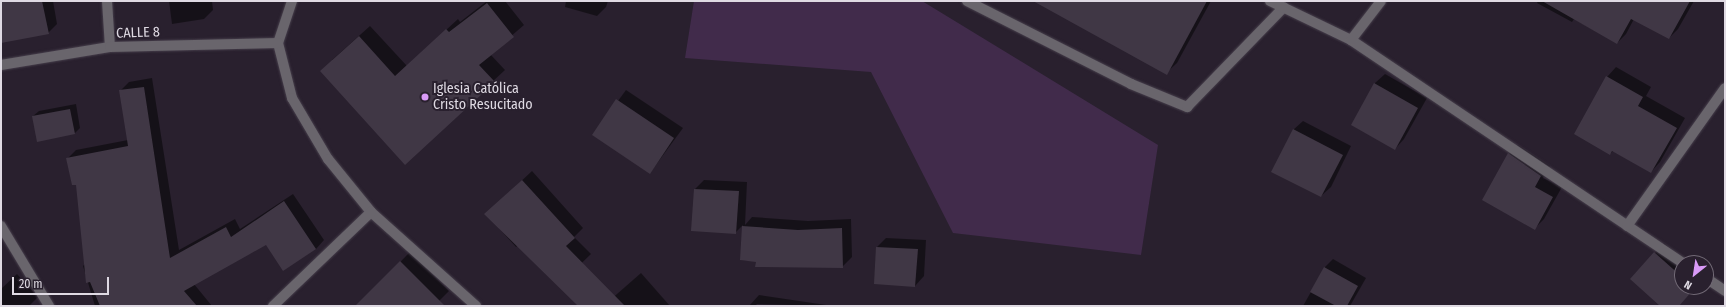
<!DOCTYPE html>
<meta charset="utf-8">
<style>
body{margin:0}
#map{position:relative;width:1726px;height:307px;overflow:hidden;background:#29202e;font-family:"Fira Sans Condensed",sans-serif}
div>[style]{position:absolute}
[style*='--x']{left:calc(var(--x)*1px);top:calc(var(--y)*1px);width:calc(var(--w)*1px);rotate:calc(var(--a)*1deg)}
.green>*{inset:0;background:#412b4b}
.shadow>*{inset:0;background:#0007}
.building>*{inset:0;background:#403745}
.roads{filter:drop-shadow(0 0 1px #463e4b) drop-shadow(0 0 1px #463e4b)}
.minor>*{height:10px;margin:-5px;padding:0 5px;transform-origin:5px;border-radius:5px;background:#69656c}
.dots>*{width:11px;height:11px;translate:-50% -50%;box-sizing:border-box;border:2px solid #29202e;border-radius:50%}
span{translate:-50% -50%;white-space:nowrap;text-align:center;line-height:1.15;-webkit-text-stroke:4px #29202e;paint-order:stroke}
.street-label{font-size:14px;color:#dfdae3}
.poi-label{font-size:14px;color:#dfdae3}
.left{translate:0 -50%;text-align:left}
.frame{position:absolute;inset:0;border:2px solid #dfdae3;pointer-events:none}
.north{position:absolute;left:1674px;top:255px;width:40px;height:40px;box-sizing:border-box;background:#29202e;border:1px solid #726a76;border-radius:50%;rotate:210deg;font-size:11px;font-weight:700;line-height:16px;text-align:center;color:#dfdae3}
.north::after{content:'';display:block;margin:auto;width:14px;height:18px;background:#d99af7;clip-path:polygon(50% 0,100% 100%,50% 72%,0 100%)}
.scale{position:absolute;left:12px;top:277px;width:97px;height:18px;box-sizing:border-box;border:2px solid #dfdae3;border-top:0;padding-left:5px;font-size:12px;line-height:14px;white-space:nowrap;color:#dfdae3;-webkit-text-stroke:3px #29202e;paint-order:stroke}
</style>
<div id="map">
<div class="green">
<div style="clip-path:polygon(694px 1px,922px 1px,1158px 145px,1141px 255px,953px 233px,871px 72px,685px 58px)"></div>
</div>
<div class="shadow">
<div style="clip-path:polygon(1px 1px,53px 1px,57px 24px,48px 33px,1px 42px)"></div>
<div style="clip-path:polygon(169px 1px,212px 1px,213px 10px,204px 19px,172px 24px)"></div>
<div style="clip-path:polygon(487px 1px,505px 1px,524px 25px,490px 54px,505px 70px,405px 163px,332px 60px,370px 26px,407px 66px,458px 19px,460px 22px)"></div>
<div style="clip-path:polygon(566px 1px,608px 1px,606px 7px,597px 16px,565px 7px)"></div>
<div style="clip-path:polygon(1047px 1px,1211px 1px,1177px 63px,1166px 73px)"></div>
<div style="clip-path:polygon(1538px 1px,1694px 1px,1678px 29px,1669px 38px,1634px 19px,1626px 34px,1617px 43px,1574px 19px,1572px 22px,1537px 3px)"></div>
<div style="clip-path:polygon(1616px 67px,1651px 87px,1646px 96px,1685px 118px,1660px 162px,1651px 172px,1613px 151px,1610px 154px,1607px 77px)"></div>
<div style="clip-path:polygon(1385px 74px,1427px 98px,1404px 139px,1395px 149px,1352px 125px,1375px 83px)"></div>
<div style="clip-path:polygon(152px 78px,179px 250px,235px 219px,240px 229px,293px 194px,324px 240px,316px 249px,266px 244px,194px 284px,212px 306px,95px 306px,83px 266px,85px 264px,77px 183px,67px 159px,76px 150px,128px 140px,120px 91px,129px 82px)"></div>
<div style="clip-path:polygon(626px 90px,683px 128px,650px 173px,593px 135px)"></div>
<div style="clip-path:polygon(76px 104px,80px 128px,75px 133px,38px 140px,33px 116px,39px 111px)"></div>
<div style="clip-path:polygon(1303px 121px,1351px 146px,1331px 187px,1321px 196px,1293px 130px)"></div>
<div style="clip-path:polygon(1518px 145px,1550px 166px,1543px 178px,1562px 187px,1544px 219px,1534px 229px,1509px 154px)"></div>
<div style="clip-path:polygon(532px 171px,583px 228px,574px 237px,591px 254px,559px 285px,519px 245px,516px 247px,486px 214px)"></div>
<div style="clip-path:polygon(704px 180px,747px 182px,745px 225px,752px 217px,808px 221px,851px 219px,852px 257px,842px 267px,741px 260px,743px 225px,735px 233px,692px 230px,695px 189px)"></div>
<div style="clip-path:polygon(886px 238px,926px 240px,924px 276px,915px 286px,877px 247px)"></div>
<div style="clip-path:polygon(1664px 243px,1686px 263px,1682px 263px,1682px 287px,1696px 287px,1678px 306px,1662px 306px,1632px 279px)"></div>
<div style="clip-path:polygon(410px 252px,449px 291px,434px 306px,357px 306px)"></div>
<div style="clip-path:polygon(1333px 259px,1366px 278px,1350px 306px,1303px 306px,1325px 267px)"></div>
<div style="clip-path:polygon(641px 273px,670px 306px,604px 306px,609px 301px)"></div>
<div style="clip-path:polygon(17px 274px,38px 297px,29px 306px,1px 306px,1px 289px)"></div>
<div style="clip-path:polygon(759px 295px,833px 306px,756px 304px,758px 306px,749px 306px)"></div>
<div style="clip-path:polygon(1045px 305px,1064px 306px,1043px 306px)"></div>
</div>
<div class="building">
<div style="clip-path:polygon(1px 1px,42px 1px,49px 34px,1px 43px)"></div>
<div style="clip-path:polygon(1033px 1px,1207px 1px,1167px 75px)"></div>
<div style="clip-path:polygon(1542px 1px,1690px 1px,1669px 39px,1631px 19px,1617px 44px)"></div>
<div style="clip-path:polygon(487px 3px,514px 37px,479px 65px,495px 82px,405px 165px,320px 71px,359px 36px,395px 76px,446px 29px,449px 32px)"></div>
<div style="clip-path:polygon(1606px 76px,1643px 97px,1638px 106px,1677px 128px,1651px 173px,1612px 151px,1610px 155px,1574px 134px)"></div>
<div style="clip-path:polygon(1374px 83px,1418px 108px,1395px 150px,1351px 125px)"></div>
<div style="clip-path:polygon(144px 87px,170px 258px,226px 227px,231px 237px,284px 201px,316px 249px,283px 271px,266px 245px,184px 291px,197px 306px,100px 306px,90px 282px,86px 283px,76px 185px,72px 185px,66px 158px,128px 146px,119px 90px)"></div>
<div style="clip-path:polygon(616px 99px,674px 138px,650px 174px,592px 135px)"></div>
<div style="clip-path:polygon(70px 109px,75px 134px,37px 142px,32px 116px)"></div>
<div style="clip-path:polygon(1293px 129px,1343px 155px,1321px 197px,1271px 172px)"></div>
<div style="clip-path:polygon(1508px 153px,1541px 176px,1535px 187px,1553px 197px,1535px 230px,1482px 200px)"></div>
<div style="clip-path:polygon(522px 180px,575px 238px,566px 246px,625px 306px,578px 306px,484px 214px)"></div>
<div style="clip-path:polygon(694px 189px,739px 191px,736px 234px,691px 231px)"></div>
<div style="clip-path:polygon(742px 226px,798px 230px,842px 228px,843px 268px,755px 267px,756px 262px,740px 260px)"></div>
<div style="clip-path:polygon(876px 247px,918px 249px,915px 287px,874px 284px)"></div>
<div style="clip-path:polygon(1654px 252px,1682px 277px,1682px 287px,1694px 289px,1679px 306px,1660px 306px,1630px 279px)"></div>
<div style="clip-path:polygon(400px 261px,445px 306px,355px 306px)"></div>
<div style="clip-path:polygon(1324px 267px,1358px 286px,1347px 306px,1336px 306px,1310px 292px)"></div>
</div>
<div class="roads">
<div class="minor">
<div style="--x:107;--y:1;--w:46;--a:86.3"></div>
<div style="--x:292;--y:1;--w:44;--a:108.4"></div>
<div style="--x:278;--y:43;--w:57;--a:75.7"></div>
<div style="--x:292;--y:98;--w:71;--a:59.5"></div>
<div style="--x:328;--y:159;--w:68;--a:50.9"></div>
<div style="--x:371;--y:212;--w:141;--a:41.8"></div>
<div style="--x:967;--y:1;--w:184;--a:26.8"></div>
<div style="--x:1131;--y:84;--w:61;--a:22.3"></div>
<div style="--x:1187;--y:107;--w:139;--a:-45.9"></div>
<div style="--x:1270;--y:1;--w:90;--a:25.7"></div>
<div style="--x:1351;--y:40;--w:400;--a:33.9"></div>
<div style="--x:1351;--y:40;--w:49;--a:-52.4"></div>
<div style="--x:1;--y:65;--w:110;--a:-9.4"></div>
<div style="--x:110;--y:47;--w:168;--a:-1.4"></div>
<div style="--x:1;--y:226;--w:93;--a:59"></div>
<div style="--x:1627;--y:226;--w:169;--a:-54.6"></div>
<div style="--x:1706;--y:278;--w:23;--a:34"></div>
<div style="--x:273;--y:306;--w:136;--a:-43.8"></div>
</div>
</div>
<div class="dots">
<div style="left:425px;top:97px;background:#d99af7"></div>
</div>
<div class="street-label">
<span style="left:138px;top:33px;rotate:-2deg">CALLE 8</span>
</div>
<div class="poi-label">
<span class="left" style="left:433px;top:97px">Iglesia Católica<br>Cristo Resucitado</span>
</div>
<div class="frame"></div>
<div class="north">N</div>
<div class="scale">20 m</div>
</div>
